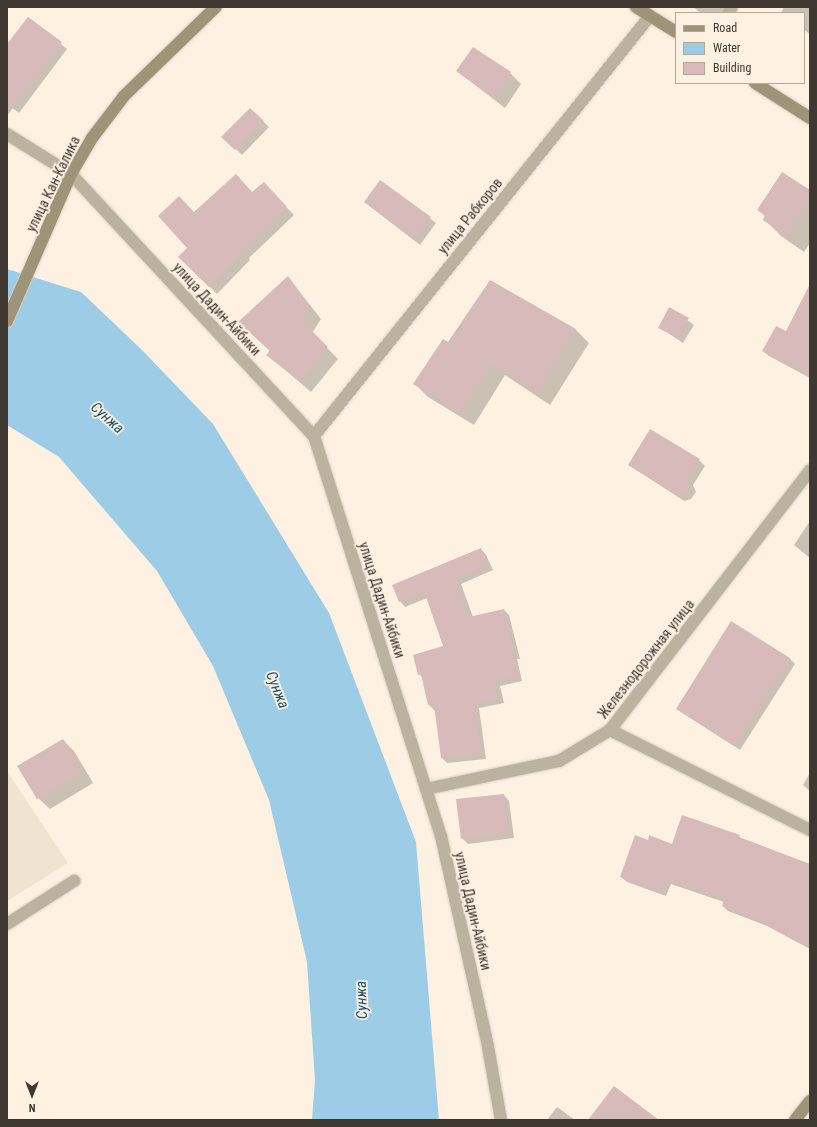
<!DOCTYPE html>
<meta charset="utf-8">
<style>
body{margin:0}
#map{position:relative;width:817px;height:1127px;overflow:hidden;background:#fef1e2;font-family:"Roboto Condensed",sans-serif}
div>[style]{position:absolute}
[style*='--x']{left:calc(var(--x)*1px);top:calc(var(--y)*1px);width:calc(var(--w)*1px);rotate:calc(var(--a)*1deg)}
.industrial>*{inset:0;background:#f0e4d1}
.water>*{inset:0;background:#9dcce6}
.shadow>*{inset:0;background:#0003}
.building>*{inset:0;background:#d6bbba}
.roads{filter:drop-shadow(0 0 1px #d8ccbf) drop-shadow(0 0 1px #d8ccbf)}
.lane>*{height:12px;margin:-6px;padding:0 6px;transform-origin:6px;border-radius:6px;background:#bbb3a0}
.street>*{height:12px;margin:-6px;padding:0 6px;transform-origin:6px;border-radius:6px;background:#bbb3a0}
.secondary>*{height:12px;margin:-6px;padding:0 6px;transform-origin:6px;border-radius:6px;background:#9f9378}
span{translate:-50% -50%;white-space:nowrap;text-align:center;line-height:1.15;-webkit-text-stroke:3.5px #fef1e2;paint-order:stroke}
.street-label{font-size:14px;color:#3e3831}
.water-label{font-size:15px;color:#17526c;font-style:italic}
.frame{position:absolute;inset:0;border:8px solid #3e3831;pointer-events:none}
.legend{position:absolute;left:675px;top:12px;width:130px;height:72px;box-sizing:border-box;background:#fef1e2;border:1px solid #b1a79b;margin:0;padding:5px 7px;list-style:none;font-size:12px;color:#3e3831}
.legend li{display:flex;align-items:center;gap:8px;height:20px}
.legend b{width:20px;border:1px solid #b1a79b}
.north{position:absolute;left:12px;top:1075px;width:40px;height:40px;-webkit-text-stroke:3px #fef1e2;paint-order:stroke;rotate:180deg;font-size:11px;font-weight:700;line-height:16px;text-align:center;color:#3e3831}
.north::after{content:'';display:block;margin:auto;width:14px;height:18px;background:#3e3831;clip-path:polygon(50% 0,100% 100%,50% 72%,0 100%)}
</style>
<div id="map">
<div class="industrial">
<div style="clip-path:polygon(7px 771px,68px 863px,7px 901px)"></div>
</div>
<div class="water">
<div style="clip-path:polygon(7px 269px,81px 292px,142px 350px,213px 424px,329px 613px,416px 842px,439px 1120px,312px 1120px,315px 1080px,307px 962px,269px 800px,213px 666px,157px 571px,59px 457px,7px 425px)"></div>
</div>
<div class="shadow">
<div style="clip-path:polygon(693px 7px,725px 7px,722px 13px,701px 13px)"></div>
<div style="clip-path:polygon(784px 7px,810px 7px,810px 34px,804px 30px,804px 13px,781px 13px)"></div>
<div style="clip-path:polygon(28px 18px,67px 49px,19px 113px,7px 104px,7px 46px)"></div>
<div style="clip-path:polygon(457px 71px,510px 73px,521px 84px,505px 108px)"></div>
<div style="clip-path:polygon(250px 109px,269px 127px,242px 155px,223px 137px)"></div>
<div style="clip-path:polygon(381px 181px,436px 223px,420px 245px,365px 202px)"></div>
<div style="clip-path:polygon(271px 191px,294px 215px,249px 258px,250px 260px,217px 294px,180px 257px,188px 248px,194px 213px)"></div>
<div style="clip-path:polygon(810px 191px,810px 243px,804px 252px,781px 236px,764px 219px,766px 217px,758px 210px)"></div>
<div style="clip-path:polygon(288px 277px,321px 319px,312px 333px,338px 359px,311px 392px,268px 355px)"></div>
<div style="clip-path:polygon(490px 281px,576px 330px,589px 343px,550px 405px,505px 375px,474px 425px,428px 397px,415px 384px,448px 343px)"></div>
<div style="clip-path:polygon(810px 286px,810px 378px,769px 356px,763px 351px,787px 333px)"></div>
<div style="clip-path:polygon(670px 308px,694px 325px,683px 343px,659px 327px)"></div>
<div style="clip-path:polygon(699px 460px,705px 466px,693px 485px,696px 492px,691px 499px,684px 501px,629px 465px)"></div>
<div style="clip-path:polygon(810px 521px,810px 558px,794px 545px)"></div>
<div style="clip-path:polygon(481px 549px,486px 555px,493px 570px,461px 584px,473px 617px,504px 610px,509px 615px,520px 659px,517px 659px,522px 681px,500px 686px,504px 703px,479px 708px,486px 759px,447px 763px,442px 758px,435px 711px,429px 705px,423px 678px,419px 674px,444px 647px,427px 598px,405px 607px,400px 601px)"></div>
<div style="clip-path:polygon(789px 658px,795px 664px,740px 750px,677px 709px)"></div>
<div style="clip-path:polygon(63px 740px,74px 751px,93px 783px,50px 809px,38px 798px)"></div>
<div style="clip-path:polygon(810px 773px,810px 791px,803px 785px)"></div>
<div style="clip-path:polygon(504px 795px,509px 801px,514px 838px,468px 844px,462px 838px)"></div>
<div style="clip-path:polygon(739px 836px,810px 911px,810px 949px,767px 926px,728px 911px,723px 906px,724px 902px,671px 884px,666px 896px,627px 882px,621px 877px,648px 841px,673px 845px)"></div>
<div style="clip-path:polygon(557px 1107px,575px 1120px,547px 1120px)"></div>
</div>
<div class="building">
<div style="clip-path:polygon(28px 17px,62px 42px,7px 116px,7px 44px)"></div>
<div style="clip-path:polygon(473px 47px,511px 72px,493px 98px,456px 71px)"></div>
<div style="clip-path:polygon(250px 108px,264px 121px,235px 150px,221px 137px)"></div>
<div style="clip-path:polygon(782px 172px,810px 190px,810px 201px,787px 236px,763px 220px,765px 215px,757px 210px)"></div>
<div style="clip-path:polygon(236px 174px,252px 192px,264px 182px,287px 207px,242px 249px,243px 251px,209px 287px,178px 257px,187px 248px,158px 216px,179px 196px,194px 212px)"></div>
<div style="clip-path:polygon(380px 180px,431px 217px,414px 240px,364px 202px)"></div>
<div style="clip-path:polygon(288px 276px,310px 307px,301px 320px,328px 347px,299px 381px,266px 355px,270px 351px,238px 322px)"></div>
<div style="clip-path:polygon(490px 280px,576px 329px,537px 393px,492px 363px,461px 413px,413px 384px,443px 339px,448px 342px)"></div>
<div style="clip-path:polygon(810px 284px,810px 376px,762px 351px,776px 326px,786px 331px)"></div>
<div style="clip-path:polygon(669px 307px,689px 318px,678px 338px,658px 328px)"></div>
<div style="clip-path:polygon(650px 429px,700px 459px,688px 478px,690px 486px,685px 494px,678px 496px,628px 465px)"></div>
<div style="clip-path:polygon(481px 548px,488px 565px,456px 578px,469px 617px,504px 609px,515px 653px,512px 654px,517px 676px,495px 681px,499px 697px,474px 703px,481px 753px,441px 758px,434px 704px,428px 705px,421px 674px,418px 675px,413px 655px,443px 646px,424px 591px,399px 602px,392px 585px)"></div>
<div style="clip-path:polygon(731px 621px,790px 658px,734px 746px,676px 709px)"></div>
<div style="clip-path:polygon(63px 739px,83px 771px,37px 799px,17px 766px)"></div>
<div style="clip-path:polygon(504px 794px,508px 833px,461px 839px,456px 799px)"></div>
<div style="clip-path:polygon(682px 815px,740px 835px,739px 837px,810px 864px,810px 947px,760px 920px,722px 906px,724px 899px,665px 879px,661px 892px,620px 877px,635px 835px,648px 840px,649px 835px,672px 844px)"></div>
<div style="clip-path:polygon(614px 1086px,659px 1120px,588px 1120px)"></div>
</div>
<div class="roads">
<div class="lane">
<div style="--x:728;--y:13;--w:7;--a:-56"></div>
</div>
<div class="street">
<div style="--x:7;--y:134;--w:75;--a:32"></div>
<div style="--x:71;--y:174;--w:357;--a:47.2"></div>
<div style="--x:314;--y:436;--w:420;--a:72.4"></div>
<div style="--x:441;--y:836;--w:216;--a:77.4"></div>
<div style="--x:488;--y:1047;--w:74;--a:79.9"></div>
<div style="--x:314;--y:436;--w:538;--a:-51.34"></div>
<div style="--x:610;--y:730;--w:224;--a:26.6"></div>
<div style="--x:426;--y:789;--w:136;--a:-11.9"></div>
<div style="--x:559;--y:761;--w:60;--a:-31.3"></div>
<div style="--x:610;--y:730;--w:328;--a:-52.4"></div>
<div style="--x:7;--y:924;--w:80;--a:-32.7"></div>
</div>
<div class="secondary">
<div style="--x:636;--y:7;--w:47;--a:32"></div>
<div style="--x:755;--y:83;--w:65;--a:32.5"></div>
<div style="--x:7;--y:321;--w:160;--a:-66.5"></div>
<div style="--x:71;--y:174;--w:42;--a:-59.7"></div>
<div style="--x:92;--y:138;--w:53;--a:-52.7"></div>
<div style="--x:124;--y:96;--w:128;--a:-44.1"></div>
<div style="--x:795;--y:1120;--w:24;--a:-52"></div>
</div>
</div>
<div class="street-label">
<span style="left:53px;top:184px;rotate:-64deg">улица Кан-Калика</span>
<span style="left:470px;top:216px;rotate:-51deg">улица Рабкоров</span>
<span style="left:217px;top:309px;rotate:47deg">улица Дадин-Айбики</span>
<span style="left:382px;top:600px;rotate:72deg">улица Дадин-Айбики</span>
<span style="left:646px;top:659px;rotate:-52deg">Железнодорожная улица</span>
<span style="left:473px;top:911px;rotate:77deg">улица Дадин-Айбики</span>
</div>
<div class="water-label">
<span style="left:107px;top:418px;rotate:42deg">Сунжа</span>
<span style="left:277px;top:690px;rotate:68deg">Сунжа</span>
<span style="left:362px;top:1000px;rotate:-92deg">Сунжа</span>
</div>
<div class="frame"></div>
<ul class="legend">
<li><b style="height:5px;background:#9f9378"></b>Road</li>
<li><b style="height:11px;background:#9dcce6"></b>Water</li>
<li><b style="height:11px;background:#d6bbba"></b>Building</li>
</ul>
<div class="north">N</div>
</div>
